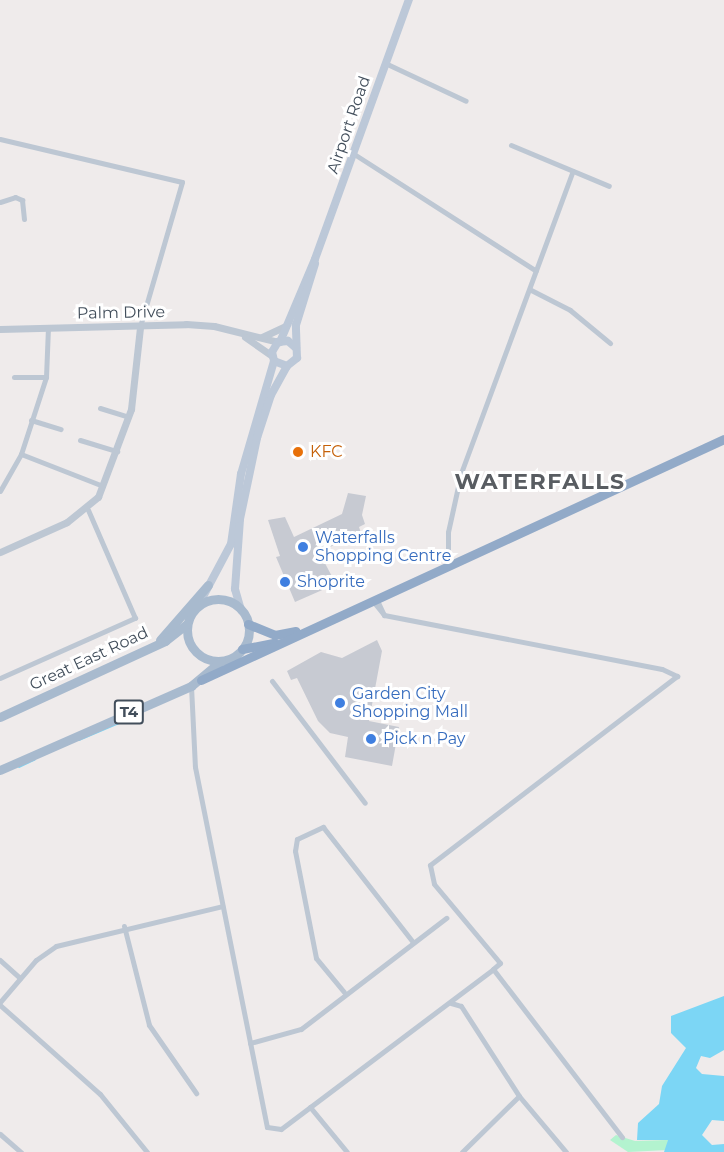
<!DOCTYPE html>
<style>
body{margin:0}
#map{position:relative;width:724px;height:1152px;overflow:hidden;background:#efebeb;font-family:Montserrat,sans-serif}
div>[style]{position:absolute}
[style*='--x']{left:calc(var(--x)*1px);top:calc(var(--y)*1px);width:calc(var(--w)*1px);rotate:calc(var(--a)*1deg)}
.green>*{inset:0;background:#b3f3cf}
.water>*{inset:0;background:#7cd6f5}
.stream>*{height:1.5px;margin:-0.75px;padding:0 0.75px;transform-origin:0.75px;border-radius:0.75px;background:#7cd6f5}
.building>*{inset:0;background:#c7cad2}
.minor>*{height:5px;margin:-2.5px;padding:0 2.5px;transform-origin:2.5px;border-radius:2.5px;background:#bdc7d3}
.tertiary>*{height:7px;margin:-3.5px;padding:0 3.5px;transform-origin:3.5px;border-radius:3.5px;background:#bdc7d3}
.secondary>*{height:8px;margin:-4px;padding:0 4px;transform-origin:4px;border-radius:4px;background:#bcc8d8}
.primary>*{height:9px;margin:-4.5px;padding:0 4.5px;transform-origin:4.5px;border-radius:4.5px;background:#a8bace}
.primary>.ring{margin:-4.5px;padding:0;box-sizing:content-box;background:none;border:9px solid #a8bace;border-radius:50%}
.trunk>*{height:9px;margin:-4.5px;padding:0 4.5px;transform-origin:4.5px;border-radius:4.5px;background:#92aac8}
.dots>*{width:16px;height:16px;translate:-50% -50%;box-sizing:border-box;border:3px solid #fff;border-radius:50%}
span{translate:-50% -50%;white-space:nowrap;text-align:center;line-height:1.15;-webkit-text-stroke:6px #fff;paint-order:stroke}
.shield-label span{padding:2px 4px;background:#fff;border:2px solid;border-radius:4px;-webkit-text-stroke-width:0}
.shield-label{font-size:15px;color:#424e5b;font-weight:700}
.street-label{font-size:16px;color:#424e5b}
.food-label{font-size:16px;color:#c56008}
.left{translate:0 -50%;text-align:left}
.shop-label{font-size:16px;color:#366cbe}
.district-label{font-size:22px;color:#585c61;font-weight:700;letter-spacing:1.5px}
</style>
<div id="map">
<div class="green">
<div style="clip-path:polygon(616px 1135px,635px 1141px,668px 1140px,667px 1150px,628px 1152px,610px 1140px)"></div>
</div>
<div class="water">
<div style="clip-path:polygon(724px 996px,724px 1050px,710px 1058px,701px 1056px,696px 1068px,702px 1074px,724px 1076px,724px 1121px,712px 1120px,702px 1135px,712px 1145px,724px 1144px,724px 1152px,664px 1152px,668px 1140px,637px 1140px,638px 1123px,659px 1104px,662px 1086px,686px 1048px,671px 1033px,671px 1016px)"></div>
</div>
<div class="stream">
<div style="--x:79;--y:740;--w:43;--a:-23"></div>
<div style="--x:19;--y:767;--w:17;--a:-25"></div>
</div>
<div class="building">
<div style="clip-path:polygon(348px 493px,366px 496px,362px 515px,365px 524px,359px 527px,361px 533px,319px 552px,336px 584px,295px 602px,276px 557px,280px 556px,268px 520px,285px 517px,294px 537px,342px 514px)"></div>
<div style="clip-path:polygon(377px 640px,382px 651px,369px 721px,399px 727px,392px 766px,345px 757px,348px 737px,330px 733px,318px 721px,297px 678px,291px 680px,287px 671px,321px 652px,342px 658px)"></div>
</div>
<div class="minor">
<div style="--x:385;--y:63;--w:89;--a:25.1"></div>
<div style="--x:0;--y:139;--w:187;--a:13.3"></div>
<div style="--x:182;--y:182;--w:151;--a:106.2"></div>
<div style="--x:511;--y:145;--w:106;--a:22.7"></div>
<div style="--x:354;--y:154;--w:216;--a:32.7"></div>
<div style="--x:0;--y:202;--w:16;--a:-18"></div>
<div style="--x:15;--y:197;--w:8;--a:23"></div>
<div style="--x:22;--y:200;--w:19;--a:84"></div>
<div style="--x:531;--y:290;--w:44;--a:27.1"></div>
<div style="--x:570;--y:310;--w:52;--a:39.5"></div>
<div style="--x:14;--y:377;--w:32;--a:0"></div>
<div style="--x:100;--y:408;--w:30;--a:17"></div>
<div style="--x:31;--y:420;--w:31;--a:17"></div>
<div style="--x:80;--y:440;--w:39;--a:17"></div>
<div style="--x:21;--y:454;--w:88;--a:21.3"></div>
<div style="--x:0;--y:491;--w:43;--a:-60.4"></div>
<div style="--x:21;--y:454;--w:81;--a:-72"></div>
<div style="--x:46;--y:377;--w:49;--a:-87.7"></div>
<div style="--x:448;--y:562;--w:30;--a:-90"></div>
<div style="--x:448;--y:532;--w:60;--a:-77.6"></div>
<div style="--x:461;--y:473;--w:322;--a:-69.7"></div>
<div style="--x:376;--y:598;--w:19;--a:65"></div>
<div style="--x:372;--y:600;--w:19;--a:51"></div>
<div style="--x:384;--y:615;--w:283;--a:11"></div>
<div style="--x:662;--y:669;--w:17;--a:25"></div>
<div style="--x:677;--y:676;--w:311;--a:142.6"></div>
<div style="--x:430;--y:865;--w:19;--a:78"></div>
<div style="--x:434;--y:884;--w:103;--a:50.1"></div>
<div style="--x:500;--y:963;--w:9;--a:139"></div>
<div style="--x:0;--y:678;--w:148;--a:-24"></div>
<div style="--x:135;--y:618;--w:118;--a:-113.5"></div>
<div style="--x:272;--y:681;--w:153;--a:52.7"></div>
<div style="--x:191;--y:686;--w:81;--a:87.2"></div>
<div style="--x:195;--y:767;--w:367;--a:78.7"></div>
<div style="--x:267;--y:1127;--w:14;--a:8"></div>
<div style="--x:281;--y:1129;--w:266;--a:-37"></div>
<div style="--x:493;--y:969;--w:212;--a:52.5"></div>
<div style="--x:124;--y:926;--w:102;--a:75.8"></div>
<div style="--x:149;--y:1025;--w:83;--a:55.3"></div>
<div style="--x:0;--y:960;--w:27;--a:42"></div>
<div style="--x:344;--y:992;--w:44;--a:-129.5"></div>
<div style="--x:316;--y:958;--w:109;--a:-101.1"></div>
<div style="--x:295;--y:851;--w:12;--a:-81"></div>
<div style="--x:297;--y:839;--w:29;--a:-25"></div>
<div style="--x:323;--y:827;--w:146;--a:52"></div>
<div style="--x:0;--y:1002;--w:55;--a:-49.4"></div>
<div style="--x:36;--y:960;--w:24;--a:-35"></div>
<div style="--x:56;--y:946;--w:171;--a:-13.5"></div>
<div style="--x:451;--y:1003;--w:10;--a:17"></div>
<div style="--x:461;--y:1006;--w:107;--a:57.2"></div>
<div style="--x:519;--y:1096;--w:73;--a:50"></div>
<div style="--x:0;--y:1005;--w:134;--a:41.7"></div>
<div style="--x:100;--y:1094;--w:75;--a:51"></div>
<div style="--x:250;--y:1043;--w:53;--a:-15.4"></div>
<div style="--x:301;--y:1029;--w:183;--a:-37.4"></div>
<div style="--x:310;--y:1107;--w:58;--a:50.6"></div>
<div style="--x:0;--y:1134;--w:28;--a:41"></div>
<div style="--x:462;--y:1152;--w:80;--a:-44.5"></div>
</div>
<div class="tertiary">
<div style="--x:0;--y:329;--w:186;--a:-1.5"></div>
<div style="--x:186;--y:324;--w:28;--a:4"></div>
<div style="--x:214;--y:326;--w:66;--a:14"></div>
<div style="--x:245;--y:337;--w:33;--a:35"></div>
<div style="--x:262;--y:337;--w:26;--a:-25"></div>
<div style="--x:0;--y:552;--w:73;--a:-24.1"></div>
<div style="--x:67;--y:522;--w:40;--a:-39"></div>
<div style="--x:98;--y:497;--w:94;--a:-69.4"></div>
<div style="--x:131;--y:409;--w:82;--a:-83.7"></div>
</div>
<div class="secondary">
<div style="--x:280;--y:342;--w:90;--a:-67.1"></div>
<div style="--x:315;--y:259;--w:276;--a:-70.1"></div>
<div style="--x:296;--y:348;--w:11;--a:-139"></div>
<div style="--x:288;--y:341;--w:10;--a:174"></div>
<div style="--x:278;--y:342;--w:12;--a:121"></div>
<div style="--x:272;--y:352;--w:9;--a:77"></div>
<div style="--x:274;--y:361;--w:14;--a:21"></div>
<div style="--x:287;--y:366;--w:13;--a:-39"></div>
<div style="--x:297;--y:358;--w:33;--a:-92"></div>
<div style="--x:296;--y:325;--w:64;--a:-72.7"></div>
<div style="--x:198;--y:606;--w:70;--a:-62"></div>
<div style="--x:231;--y:544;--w:71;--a:-81.9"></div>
<div style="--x:241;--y:474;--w:118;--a:-73.7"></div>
<div style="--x:241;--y:610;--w:22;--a:-106"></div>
<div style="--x:235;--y:589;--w:70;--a:-85.9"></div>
<div style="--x:240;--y:519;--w:83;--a:-78.1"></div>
<div style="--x:257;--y:438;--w:45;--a:-72"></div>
<div style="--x:271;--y:395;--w:33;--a:-61"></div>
</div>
<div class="primary">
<div class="ring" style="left:187px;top:599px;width:53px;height:53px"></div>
<div style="--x:160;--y:640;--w:73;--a:-48.9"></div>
<div style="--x:0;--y:717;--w:182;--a:-24.7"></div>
<div style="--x:165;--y:641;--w:28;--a:-38"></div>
<div style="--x:0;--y:770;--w:209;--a:-23.7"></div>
<div style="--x:191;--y:686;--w:39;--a:-40"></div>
</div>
<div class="trunk">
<div style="--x:248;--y:624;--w:29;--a:22"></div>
<div style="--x:275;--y:635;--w:21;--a:-11"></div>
<div style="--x:242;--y:649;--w:33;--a:-11"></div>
<div style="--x:201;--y:680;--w:576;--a:-24.74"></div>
</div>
<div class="dots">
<div style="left:298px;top:452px;background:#e8710a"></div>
<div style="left:303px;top:547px;background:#3f7fe0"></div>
<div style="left:285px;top:582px;background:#3f7fe0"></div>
<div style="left:340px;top:703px;background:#3f7fe0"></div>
<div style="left:371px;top:739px;background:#3f7fe0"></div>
</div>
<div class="shield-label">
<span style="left:129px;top:712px">T4</span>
</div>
<div class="street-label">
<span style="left:349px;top:125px;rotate:-71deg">Airport Road</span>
<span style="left:121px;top:313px;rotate:-1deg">Palm Drive</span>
<span style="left:89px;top:659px;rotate:-25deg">Great East Road</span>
</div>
<div class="food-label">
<span class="left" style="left:310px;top:452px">KFC</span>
</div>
<div class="shop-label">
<span class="left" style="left:315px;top:547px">Waterfalls<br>Shopping Centre</span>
<span class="left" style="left:297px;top:582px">Shoprite</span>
<span class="left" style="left:352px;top:703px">Garden City<br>Shopping Mall</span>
<span class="left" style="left:383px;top:739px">Pick n Pay</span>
</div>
<div class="district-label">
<span style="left:540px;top:482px">WATERFALLS</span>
</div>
</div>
